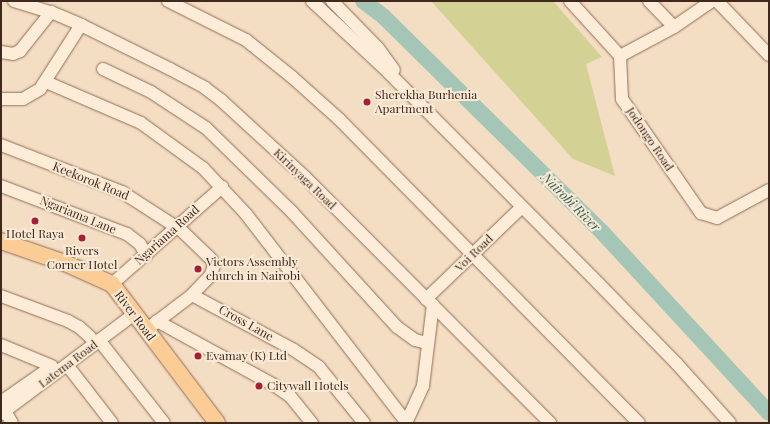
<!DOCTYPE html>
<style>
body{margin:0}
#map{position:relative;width:770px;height:424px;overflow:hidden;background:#f4dec3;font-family:"Playfair Display",serif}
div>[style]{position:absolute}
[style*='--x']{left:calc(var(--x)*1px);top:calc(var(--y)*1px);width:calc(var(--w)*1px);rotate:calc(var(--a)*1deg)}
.green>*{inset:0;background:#d4d195}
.river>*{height:16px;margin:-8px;padding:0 8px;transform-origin:8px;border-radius:8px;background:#a5c6b7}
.roads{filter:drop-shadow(0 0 1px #916d57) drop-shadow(0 0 1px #916d57)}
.minor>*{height:12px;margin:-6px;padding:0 6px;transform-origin:6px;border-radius:6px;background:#fdecd8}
.major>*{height:16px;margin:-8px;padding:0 8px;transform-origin:8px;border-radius:8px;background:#fbcc96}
.dots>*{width:11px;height:11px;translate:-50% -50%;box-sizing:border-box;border:2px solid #fae9d4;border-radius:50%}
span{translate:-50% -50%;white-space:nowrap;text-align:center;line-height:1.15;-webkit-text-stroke:4px #fae9d4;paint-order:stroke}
.poi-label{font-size:12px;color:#3f281d}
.left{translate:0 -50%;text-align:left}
.street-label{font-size:12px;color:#3f281d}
.water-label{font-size:13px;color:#2a6155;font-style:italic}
.frame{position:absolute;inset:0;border:2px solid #3f281d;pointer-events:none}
</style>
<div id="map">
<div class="green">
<div style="clip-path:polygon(431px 1px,553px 1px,602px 57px,586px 64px,615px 176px,573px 159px)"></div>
</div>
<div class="river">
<div style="--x:363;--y:1;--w:26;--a:37"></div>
<div style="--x:384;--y:17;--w:306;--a:44.6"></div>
<div style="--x:602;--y:232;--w:246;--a:47.3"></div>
</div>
<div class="roads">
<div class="minor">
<div style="--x:14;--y:1;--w:39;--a:17"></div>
<div style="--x:51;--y:12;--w:33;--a:23"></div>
<div style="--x:81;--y:25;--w:99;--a:26.3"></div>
<div style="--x:170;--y:69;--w:40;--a:28"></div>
<div style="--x:205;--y:88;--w:21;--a:37"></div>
<div style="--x:222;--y:101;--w:114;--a:42.5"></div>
<div style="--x:306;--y:178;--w:346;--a:45.1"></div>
<div style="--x:168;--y:1;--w:87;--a:26.6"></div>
<div style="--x:246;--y:40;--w:59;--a:38.8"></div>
<div style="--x:292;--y:77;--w:63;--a:41.8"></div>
<div style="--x:339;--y:119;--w:427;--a:45.4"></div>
<div style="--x:312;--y:1;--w:100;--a:43"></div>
<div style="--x:385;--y:69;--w:302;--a:45.1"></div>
<div style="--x:598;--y:283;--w:113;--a:45.7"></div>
<div style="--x:677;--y:364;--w:79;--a:48.1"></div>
<div style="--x:332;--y:1;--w:66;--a:45.6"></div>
<div style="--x:378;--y:48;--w:27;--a:54"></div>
<div style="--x:570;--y:1;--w:74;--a:47.7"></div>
<div style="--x:620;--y:56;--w:43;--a:87.3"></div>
<div style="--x:622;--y:99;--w:139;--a:55.3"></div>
<div style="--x:701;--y:213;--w:17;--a:17"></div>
<div style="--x:717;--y:218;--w:59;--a:-28.3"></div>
<div style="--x:649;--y:1;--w:36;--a:46"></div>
<div style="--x:717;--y:1;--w:75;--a:46.1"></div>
<div style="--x:1;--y:52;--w:12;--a:9"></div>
<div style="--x:13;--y:54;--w:8;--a:-23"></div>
<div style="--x:20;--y:51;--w:50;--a:-51.5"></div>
<div style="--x:620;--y:56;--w:61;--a:-28.2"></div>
<div style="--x:674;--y:27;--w:46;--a:-34.4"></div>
<div style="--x:103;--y:69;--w:53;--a:25.6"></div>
<div style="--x:151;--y:92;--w:66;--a:33.2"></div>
<div style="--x:206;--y:128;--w:120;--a:44.3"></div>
<div style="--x:292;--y:212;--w:156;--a:47.6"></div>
<div style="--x:397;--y:327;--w:22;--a:36"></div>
<div style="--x:415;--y:340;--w:12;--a:14"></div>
<div style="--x:46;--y:82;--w:103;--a:23.3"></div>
<div style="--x:141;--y:123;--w:77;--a:36"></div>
<div style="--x:203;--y:168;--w:63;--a:46.9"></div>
<div style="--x:246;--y:214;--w:264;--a:52.4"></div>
<div style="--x:1;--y:99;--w:22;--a:0"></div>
<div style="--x:23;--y:99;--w:20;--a:-30"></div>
<div style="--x:40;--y:89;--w:76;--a:-57.4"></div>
<div style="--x:1;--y:145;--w:130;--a:21.2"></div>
<div style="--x:122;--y:192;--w:70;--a:32.8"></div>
<div style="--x:181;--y:230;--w:43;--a:44.1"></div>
<div style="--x:212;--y:260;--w:5;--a:68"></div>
<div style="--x:214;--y:265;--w:10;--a:107"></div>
<div style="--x:211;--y:275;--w:28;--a:134"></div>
<div style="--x:192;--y:295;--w:58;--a:142.7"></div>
<div style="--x:1;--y:186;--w:135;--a:20.9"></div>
<div style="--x:127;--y:234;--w:16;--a:38"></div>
<div style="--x:140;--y:244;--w:13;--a:61"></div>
<div style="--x:112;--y:284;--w:147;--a:-41.4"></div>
<div style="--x:192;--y:295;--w:116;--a:28.3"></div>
<div style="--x:294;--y:350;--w:30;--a:34"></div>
<div style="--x:319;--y:367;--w:72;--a:51.2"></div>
<div style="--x:1;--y:296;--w:72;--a:20.5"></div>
<div style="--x:68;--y:321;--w:13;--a:29"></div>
<div style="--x:79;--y:327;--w:15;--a:42"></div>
<div style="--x:426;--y:299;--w:133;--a:-43.8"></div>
<div style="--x:157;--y:321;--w:133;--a:28.7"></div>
<div style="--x:274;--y:385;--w:19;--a:35"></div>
<div style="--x:290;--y:396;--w:35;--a:51"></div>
<div style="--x:99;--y:340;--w:105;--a:51.9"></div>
<div style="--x:1;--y:345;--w:55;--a:22.4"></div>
<div style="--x:67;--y:365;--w:73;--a:52.2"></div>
<div style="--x:1;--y:402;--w:52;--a:-34.9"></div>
<div style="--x:5;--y:411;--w:14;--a:60"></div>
<div style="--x:1;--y:414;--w:166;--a:-36.9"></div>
<div style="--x:406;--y:423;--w:41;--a:-65.3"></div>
<div style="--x:423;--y:386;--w:82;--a:-83"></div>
</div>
<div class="major">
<div style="--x:1;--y:241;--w:68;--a:19"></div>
<div style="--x:65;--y:263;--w:51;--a:24.1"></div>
<div style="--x:112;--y:284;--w:174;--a:52.9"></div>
</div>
</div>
<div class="dots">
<div style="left:367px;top:102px;background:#a81e34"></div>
<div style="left:35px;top:221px;background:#a81e34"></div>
<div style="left:82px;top:238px;background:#a81e34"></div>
<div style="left:198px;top:269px;background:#a81e34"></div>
<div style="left:198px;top:356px;background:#a81e34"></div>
<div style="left:259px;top:386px;background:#a81e34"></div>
</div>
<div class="poi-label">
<span class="left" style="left:375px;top:102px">Sherekha Burhenia<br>Apartment</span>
<span style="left:35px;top:234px">Hotel Raya</span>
<span style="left:82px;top:258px">Rivers<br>Corner Hotel</span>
<span class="left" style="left:206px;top:269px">Victors Assembly<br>church in Nairobi</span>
<span class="left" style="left:206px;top:356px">Evamay (K) Ltd</span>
<span class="left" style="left:267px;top:386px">Citywall Hotels</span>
</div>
<div class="street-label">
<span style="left:650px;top:139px;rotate:56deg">Jodongo Road</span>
<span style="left:305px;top:179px;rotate:44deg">Kirinyaga Road</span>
<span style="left:91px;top:181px;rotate:22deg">Keekorok Road</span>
<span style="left:78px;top:215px;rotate:22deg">Ngariama Lane</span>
<span style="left:167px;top:235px;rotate:-42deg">Ngariama Road</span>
<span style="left:474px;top:253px;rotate:-44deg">Voi Road</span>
<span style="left:135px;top:316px;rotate:53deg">River Road</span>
<span style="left:246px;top:323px;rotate:29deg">Cross Lane</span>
<span style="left:68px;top:364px;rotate:-37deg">Latema Road</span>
</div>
<div class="water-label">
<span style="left:571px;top:202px;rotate:45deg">Nairobi River</span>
</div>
<div class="frame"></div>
</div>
